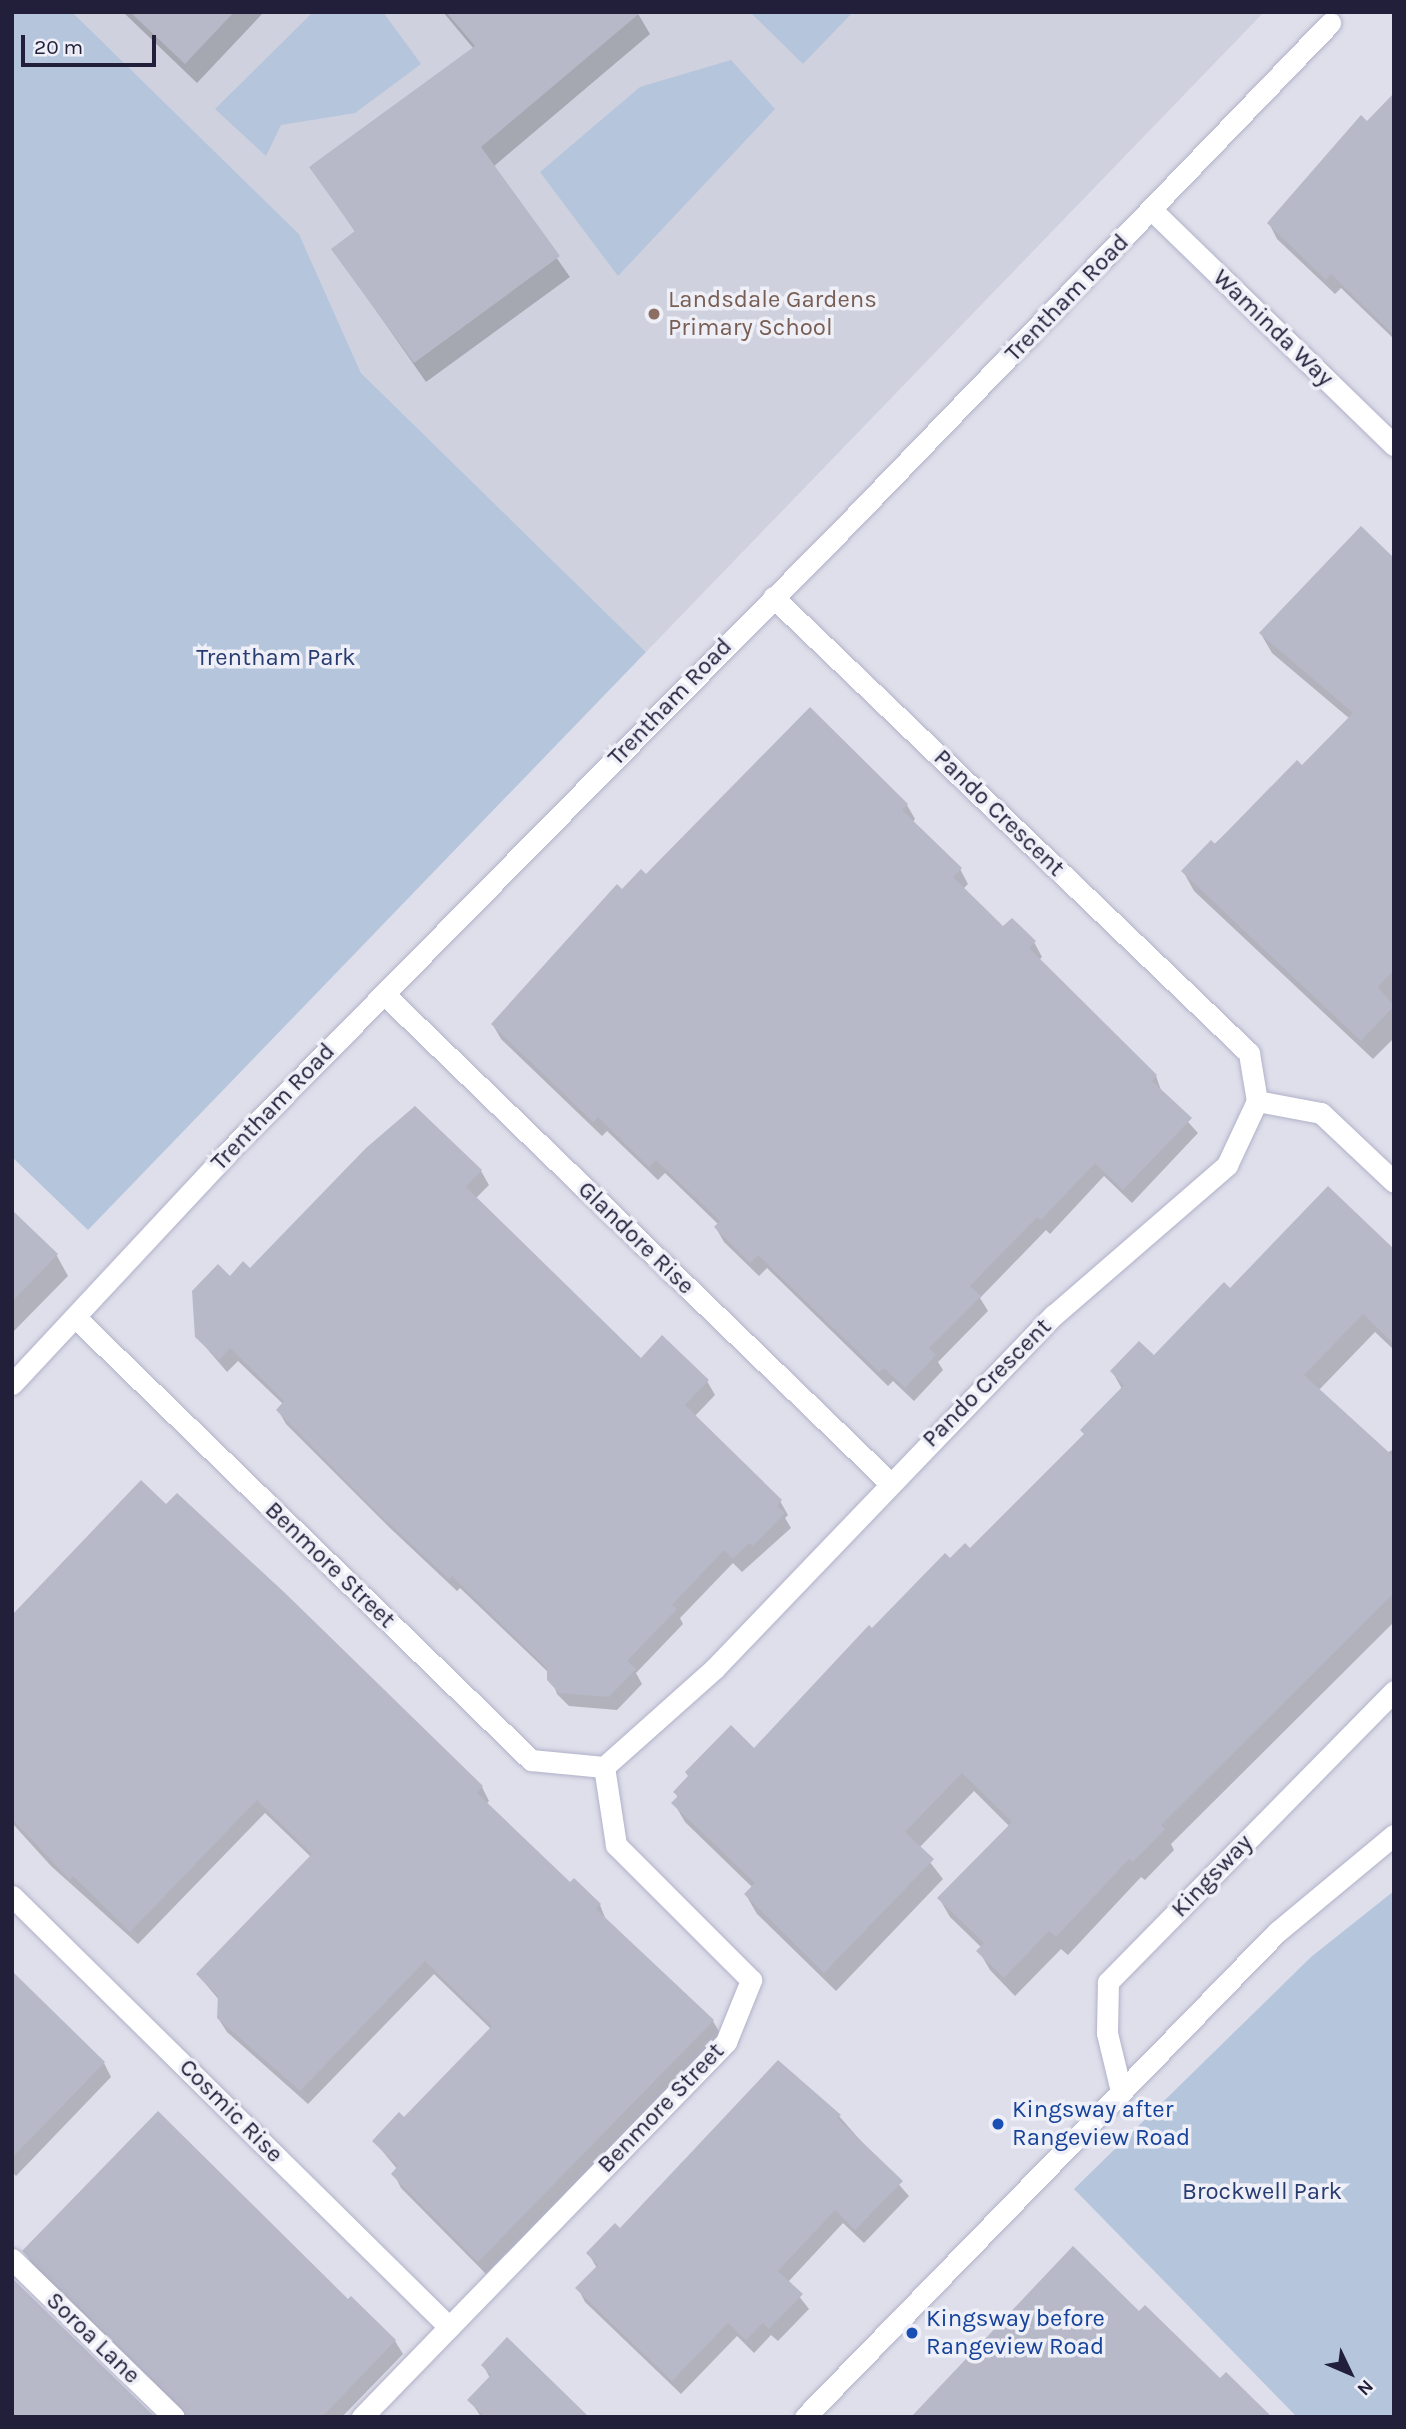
<!DOCTYPE html>
<style>
body{margin:0}
#map{position:relative;width:1406px;height:2429px;overflow:hidden;background:#dedfea;font-family:Karla,sans-serif}
div>[style]{position:absolute}
[style*='--x']{left:calc(var(--x)*1px);top:calc(var(--y)*1px);width:calc(var(--w)*1px);rotate:calc(var(--a)*1deg)}
.built>*{inset:0;background:#cfd1de}
.green>*{inset:0;background:#b5c5dc}
.shadow>*{inset:0;background:#0003}
.building>*{inset:0;background:#b7b9c8}
.roads{filter:drop-shadow(0 0 2px #b1b1ca) drop-shadow(0 0 2px #b1b1ca)}
.street>*{height:21px;margin:-10.5px;padding:0 10.5px;transform-origin:10.5px;border-radius:10.5px;background:#fff}
.secondary>*{height:21px;margin:-10.5px;padding:0 10.5px;transform-origin:10.5px;border-radius:10.5px;background:#fff}
.dots>*{width:19px;height:19px;translate:-50% -50%;box-sizing:border-box;border:4px solid #eeeff7;border-radius:50%}
span{translate:-50% -50%;white-space:nowrap;text-align:center;line-height:1.15;-webkit-text-stroke:7px #eeeff7;paint-order:stroke}
.street-label{font-size:24px;color:#211f3a}
.education-label{font-size:24px;color:#785e54}
.left{translate:0 -50%;text-align:left}
.park-label{font-size:24px;color:#283c72}
.transit-label{font-size:24px;color:#164399}
.frame{position:absolute;inset:0;border:14px solid #211f3a;pointer-events:none}
.north{position:absolute;left:1315px;top:2338px;width:70px;height:70px;-webkit-text-stroke:5px #eeeff7;paint-order:stroke;rotate:134deg;font-size:19px;font-weight:700;line-height:28px;text-align:center;color:#211f3a}
.north::after{content:'';display:block;margin:auto;width:24px;height:32px;background:#211f3a;clip-path:polygon(50% 0,100% 100%,50% 72%,0 100%)}
.scale{position:absolute;left:21px;top:35px;width:135px;height:32px;box-sizing:border-box;border:4px solid #211f3a;border-top:0;padding-left:9px;font-size:21px;line-height:24px;white-space:nowrap;color:#211f3a;-webkit-text-stroke:5px #eeeff7;paint-order:stroke}
</style>
<div id="map">
<div class="built">
<div style="clip-path:polygon(72px 12px,1264px 12px,646px 652px,361px 373px,299px 234px)"></div>
</div>
<div class="green">
<div style="clip-path:polygon(12px 12px,72px 12px,299px 234px,361px 373px,646px 652px,88px 1230px,12px 1157px)"></div>
<div style="clip-path:polygon(313px 12px,383px 12px,421px 64px,355px 113px,281px 125px,266px 156px,215px 109px)"></div>
<div style="clip-path:polygon(750px 12px,853px 12px,803px 64px)"></div>
<div style="clip-path:polygon(731px 60px,775px 109px,618px 276px,540px 172px,640px 87px)"></div>
<div style="clip-path:polygon(1394px 1891px,1394px 2417px,1297px 2417px,1074px 2189px,1311px 1957px)"></div>
</div>
<div class="shadow">
<div style="clip-path:polygon(123px 12px,264px 12px,197px 83px)"></div>
<div style="clip-path:polygon(443px 12px,637px 12px,650px 34px,493px 167px,570px 277px,426px 382px,333px 249px,356px 233px,311px 167px,474px 49px)"></div>
<div style="clip-path:polygon(1394px 96px,1394px 339px,1341px 288px,1335px 294px,1277px 239px,1269px 223px)"></div>
<div style="clip-path:polygon(1393px 560px,1394px 1038px,1373px 1059px,1194px 891px,1183px 871px,1302px 768px,1350px 719px,1272px 653px,1261px 634px)"></div>
<div style="clip-path:polygon(907px 805px,915px 819px,912px 823px,960px 869px,968px 884px,963px 889px,1004px 929px,1034px 942px,1042px 957px,1039px 960px,1156px 1076px,1162px 1093px,1198px 1133px,1132px 1203px,1104px 1176px,1050px 1234px,1046px 1230px,980px 1298px,988px 1311px,938px 1362px,943px 1370px,914px 1401px,893px 1381px,888px 1386px,767px 1268px,759px 1276px,724px 1242px,716px 1228px,719px 1225px,665px 1173px,658px 1180px,607px 1131px,602px 1136px,501px 1039px,493px 1025px,622px 891px,646px 876px)"></div>
<div style="clip-path:polygon(415px 1108px,481px 1171px,489px 1185px,475px 1199px,641px 1360px,707px 1381px,715px 1395px,694px 1417px,780px 1501px,788px 1515px,785px 1518px,791px 1528px,742px 1572px,733px 1563px,680px 1618px,683px 1624px,636px 1673px,642px 1684px,617px 1710px,569px 1706px,557px 1694px,549px 1673px,460px 1588px,457px 1591px,390px 1528px,286px 1424px,278px 1410px,283px 1404px,238px 1361px,227px 1372px,197px 1337px,230px 1278px,250px 1270px)"></div>
<div style="clip-path:polygon(16px 1216px,57px 1256px,68px 1276px,12px 1333px)"></div>
<div style="clip-path:polygon(1394px 1251px,1394px 1350px,1375px 1332px,1318px 1391px,1387px 1453px,1394px 1449px,1394px 1622px,1171px 1844px,1174px 1850px,1145px 1880px,1141px 1877px,1068px 1955px,1061px 1949px,1015px 1996px,990px 1970px,979px 1951px,982px 1948px,950px 1917px,939px 1898px,1010px 1827px,974px 1791px,919px 1848px,943px 1879px,836px 1991px,757px 1914px,746px 1895px,753px 1888px,685px 1822px,674px 1803px,678px 1798px,675px 1792px,754px 1750px,872px 1630px,950px 1560px,970px 1550px,1085px 1436px,1122px 1389px,1112px 1371px,1154px 1358px,1230px 1290px)"></div>
<div style="clip-path:polygon(12px 1617px,482px 1787px,489px 1801px,486px 1804px,570px 1885px,574px 1880px,600px 1905px,606px 1920px,713px 2021px,721px 2035px,486px 2274px,401px 2188px,394px 2174px,398px 2170px,374px 2141px,404px 2119px,491px 2029px,434px 1974px,308px 2104px,227px 2032px,218px 2018px,220px 2001px,198px 1975px,311px 1857px,265px 1813px,138px 1944px,51px 1866px,12px 1823px)"></div>
<div style="clip-path:polygon(12px 1976px,104px 2063px,111px 2077px,16px 2176px,12px 2172px)"></div>
<div style="clip-path:polygon(839px 2116px,909px 2196px,864px 2243px,843px 2223px,788px 2282px,809px 2309px,778px 2341px,771px 2335px,754px 2353px,737px 2336px,681px 2394px,585px 2302px,578px 2288px,597px 2268px,588px 2253px,620px 2230px)"></div>
<div style="clip-path:polygon(24px 2251px,348px 2301px,395px 2341px,403px 2354px,342px 2417px,185px 2417px,32px 2264px)"></div>
<div style="clip-path:polygon(483px 2365px,587px 2417px,481px 2417px,470px 2400px,490px 2378px)"></div>
</div>
<div class="building">
<div style="clip-path:polygon(130px 12px,234px 12px,185px 64px)"></div>
<div style="clip-path:polygon(446px 12px,641px 12px,481px 147px,560px 256px,414px 363px,331px 249px,355px 231px,309px 167px,475px 46px)"></div>
<div style="clip-path:polygon(1394px 93px,1394px 335px,1331px 274px,1326px 280px,1267px 223px,1361px 115px,1367px 121px)"></div>
<div style="clip-path:polygon(1361px 526px,1394px 558px,1394px 970px,1378px 987px,1394px 1006px,1361px 1041px,1181px 871px,1211px 840px,1215px 844px,1297px 760px,1302px 765px,1353px 713px,1259px 633px)"></div>
<div style="clip-path:polygon(810px 707px,908px 804px,902px 810px,962px 868px,953px 877px,1003px 926px,1012px 918px,1036px 941px,1029px 948px,1157px 1075px,1152px 1081px,1192px 1118px,1123px 1190px,1095px 1163px,1041px 1220px,1037px 1217px,970px 1286px,981px 1296px,929px 1348px,936px 1355px,905px 1388px,884px 1368px,879px 1372px,758px 1255px,750px 1263px,714px 1227px,720px 1221px,656px 1160px,649px 1167px,598px 1117px,593px 1122px,491px 1024px,617px 884px,622px 889px,641px 869px,646px 874px)"></div>
<div style="clip-path:polygon(415px 1106px,482px 1170px,466px 1187px,641px 1358px,662px 1335px,709px 1380px,685px 1405px,782px 1500px,777px 1506px,785px 1513px,753px 1546px,749px 1543px,733px 1559px,724px 1550px,672px 1605px,677px 1609px,627px 1661px,636px 1669px,609px 1697px,559px 1693px,547px 1680px,547px 1668px,452px 1576px,449px 1579px,380px 1515px,276px 1410px,284px 1401px,230px 1348px,219px 1360px,195px 1337px,192px 1291px,218px 1264px,230px 1276px,243px 1261px,250px 1268px,366px 1148px)"></div>
<div style="clip-path:polygon(1328px 1186px,1394px 1249px,1394px 1344px,1363px 1314px,1304px 1375px,1394px 1457px,1394px 1593px,1161px 1825px,1165px 1829px,1133px 1862px,1129px 1859px,1056px 1937px,1049px 1931px,1004px 1978px,976px 1951px,984px 1943px,937px 1898px,1012px 1822px,962px 1773px,905px 1832px,934px 1859px,824px 1973px,744px 1894px,755px 1883px,671px 1803px,678px 1796px,673px 1792px,688px 1776px,685px 1772px,731px 1725px,754px 1748px,869px 1625px,872px 1628px,945px 1553px,950px 1558px,965px 1543px,970px 1548px,1084px 1434px,1080px 1430px,1124px 1385px,1110px 1371px,1139px 1341px,1154px 1355px,1224px 1282px,1230px 1288px)"></div>
<div style="clip-path:polygon(12px 1210px,58px 1254px,12px 1302px)"></div>
<div style="clip-path:polygon(141px 1480px,166px 1504px,177px 1493px,285px 1593px,483px 1786px,477px 1793px,570px 1882px,574px 1878px,601px 1904px,596px 1909px,714px 2020px,478px 2262px,391px 2174px,398px 2166px,372px 2141px,399px 2112px,404px 2117px,492px 2026px,425px 1961px,300px 2091px,217px 2018px,218px 1996px,196px 1974px,312px 1854px,257px 1800px,130px 1932px,73px 1876px,70px 1880px,12px 1819px,12px 1615px)"></div>
<div style="clip-path:polygon(12px 1971px,105px 2062px,12px 2158px)"></div>
<div style="clip-path:polygon(778px 2060px,841px 2115px,837px 2118px,903px 2181px,855px 2230px,835px 2210px,778px 2271px,803px 2294px,769px 2329px,763px 2323px,746px 2340px,728px 2323px,672px 2381px,575px 2288px,598px 2265px,586px 2253px,615px 2223px,620px 2228px)"></div>
<div style="clip-path:polygon(158px 2111px,348px 2299px,351px 2296px,396px 2340px,322px 2417px,187px 2417px,183px 2408px,22px 2251px)"></div>
<div style="clip-path:polygon(1073px 2246px,1139px 2311px,1145px 2305px,1220px 2378px,1226px 2372px,1272px 2417px,911px 2417px)"></div>
<div style="clip-path:polygon(12px 2278px,155px 2417px,12px 2417px)"></div>
<div style="clip-path:polygon(507px 2337px,589px 2417px,485px 2417px,467px 2400px,491px 2375px,481px 2365px)"></div>
</div>
<div class="roads">
<div class="street">
<div style="--x:1153;--y:211;--w:336;--a:44.2"></div>
<div style="--x:384;--y:994;--w:702;--a:44.02"></div>
<div style="--x:1257;--y:1101;--w:65;--a:10.6"></div>
<div style="--x:1321;--y:1113;--w:100;--a:43.4"></div>
<div style="--x:77;--y:1319;--w:633;--a:44.17"></div>
<div style="--x:531;--y:1760;--w:73;--a:5.5"></div>
<div style="--x:604;--y:1767;--w:149;--a:-41.7"></div>
<div style="--x:715;--y:1668;--w:489;--a:-46.2"></div>
<div style="--x:1054;--y:1315;--w:229;--a:-40.9"></div>
<div style="--x:1227;--y:1165;--w:71;--a:-64.9"></div>
<div style="--x:1257;--y:1101;--w:49;--a:-99.5"></div>
<div style="--x:1249;--y:1053;--w:659;--a:-136.23"></div>
<div style="--x:12;--y:1384;--w:317;--a:-47"></div>
<div style="--x:228;--y:1152;--w:889;--a:-45.41"></div>
<div style="--x:852;--y:519;--w:689;--a:-46.06"></div>
<div style="--x:12;--y:1896;--w:614;--a:44.6"></div>
<div style="--x:1121;--y:2091;--w:60;--a:-103.6"></div>
<div style="--x:1107;--y:2033;--w:51;--a:-88.9"></div>
<div style="--x:1108;--y:1982;--w:408;--a:-45.5"></div>
<div style="--x:12;--y:2259;--w:226;--a:44.3"></div>
<div style="--x:362;--y:2417;--w:523;--a:-45.85"></div>
<div style="--x:726;--y:2042;--w:67;--a:-68"></div>
<div style="--x:751;--y:1980;--w:191;--a:-135"></div>
<div style="--x:616;--y:1845;--w:79;--a:-98.7"></div>
</div>
<div class="secondary">
<div style="--x:805;--y:2417;--w:677;--a:-45.78"></div>
<div style="--x:1277;--y:1932;--w:152;--a:-39.7"></div>
</div>
</div>
<div class="dots">
<div style="left:654px;top:314px;background:#8d6e63"></div>
<div style="left:998px;top:2124px;background:#1a4fb4"></div>
<div style="left:912px;top:2333px;background:#1a4fb4"></div>
</div>
<div class="street-label">
<span style="left:1067px;top:298px;rotate:-46deg">Trentham Road</span>
<span style="left:1273px;top:328px;rotate:44deg">Waminda Way</span>
<span style="left:670px;top:702px;rotate:-46deg">Trentham Road</span>
<span style="left:999px;top:813px;rotate:44deg">Pando Crescent</span>
<span style="left:273px;top:1107px;rotate:-46deg">Trentham Road</span>
<span style="left:636px;top:1238px;rotate:44deg">Glandore Rise</span>
<span style="left:987px;top:1383px;rotate:-45deg">Pando Crescent</span>
<span style="left:330px;top:1565px;rotate:44deg">Benmore Street</span>
<span style="left:1212px;top:1876px;rotate:-46deg">Kingsway</span>
<span style="left:661px;top:2108px;rotate:-46deg">Benmore Street</span>
<span style="left:231px;top:2111px;rotate:45deg">Cosmic Rise</span>
<span style="left:93px;top:2338px;rotate:44deg">Soroa Lane</span>
</div>
<div class="education-label">
<span class="left" style="left:668px;top:314px">Landsdale Gardens<br>Primary School</span>
</div>
<div class="park-label">
<span style="left:276px;top:658px">Trentham Park</span>
<span style="left:1262px;top:2192px">Brockwell Park</span>
</div>
<div class="transit-label">
<span class="left" style="left:1012px;top:2124px">Kingsway after<br>Rangeview Road</span>
<span class="left" style="left:926px;top:2333px">Kingsway before<br>Rangeview Road</span>
</div>
<div class="frame"></div>
<div class="north">N</div>
<div class="scale">20 m</div>
</div>
